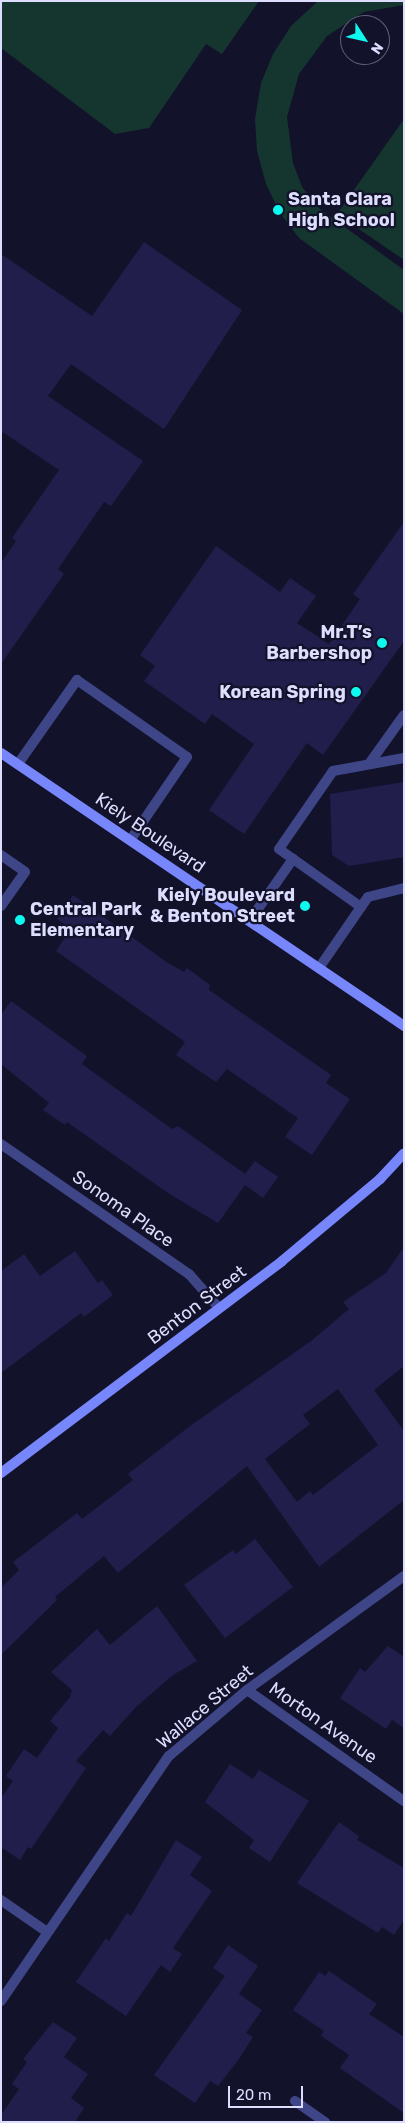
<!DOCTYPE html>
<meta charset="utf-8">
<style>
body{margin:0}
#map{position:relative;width:405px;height:2123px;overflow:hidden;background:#13122b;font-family:Rubik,sans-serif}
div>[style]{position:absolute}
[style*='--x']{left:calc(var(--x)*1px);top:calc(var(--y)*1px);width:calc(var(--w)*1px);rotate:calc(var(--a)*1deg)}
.green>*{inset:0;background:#15352f}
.building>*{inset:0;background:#211e4b}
.lane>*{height:10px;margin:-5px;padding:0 5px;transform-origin:5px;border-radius:5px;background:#3e4688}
.street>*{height:10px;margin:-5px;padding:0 5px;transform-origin:5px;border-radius:5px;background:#3e4688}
.secondary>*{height:10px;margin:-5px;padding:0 5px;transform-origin:5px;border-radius:5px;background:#7786fb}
.dots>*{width:14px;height:14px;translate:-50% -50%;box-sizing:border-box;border:2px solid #13122b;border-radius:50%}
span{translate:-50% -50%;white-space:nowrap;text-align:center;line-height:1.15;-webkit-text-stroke:4.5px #13122b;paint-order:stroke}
.poi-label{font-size:18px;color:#ddddfe;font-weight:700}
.left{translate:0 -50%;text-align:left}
.right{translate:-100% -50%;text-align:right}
.street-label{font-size:18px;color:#ddddfe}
.frame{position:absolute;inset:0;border:2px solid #ddddfe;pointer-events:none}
.north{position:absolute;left:340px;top:15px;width:50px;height:50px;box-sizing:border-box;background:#13122b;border:1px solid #64637f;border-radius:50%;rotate:125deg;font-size:14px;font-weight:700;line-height:20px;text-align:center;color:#ddddfe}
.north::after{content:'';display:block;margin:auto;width:18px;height:22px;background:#0ff8ef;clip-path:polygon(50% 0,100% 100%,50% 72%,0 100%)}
.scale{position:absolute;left:228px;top:2086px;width:75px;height:22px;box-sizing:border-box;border:2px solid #ddddfe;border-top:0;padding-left:6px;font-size:15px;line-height:18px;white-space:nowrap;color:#ddddfe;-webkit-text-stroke:4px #13122b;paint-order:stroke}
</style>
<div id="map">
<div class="green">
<div style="clip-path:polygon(1px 1px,259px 1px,222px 54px,206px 44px,149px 128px,115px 134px,1px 48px)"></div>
<div style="clip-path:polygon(318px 1px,404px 1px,404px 5px,364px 12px,327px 36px,299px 74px,287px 117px,293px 163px,302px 187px,320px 209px,404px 270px,404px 314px,299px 238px,280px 213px,266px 184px,257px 151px,255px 119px,261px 83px,273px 54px,291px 26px)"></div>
<div style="clip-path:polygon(404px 119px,404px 260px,337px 214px)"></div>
</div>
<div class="building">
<div style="clip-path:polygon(144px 242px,242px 310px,164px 429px,71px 364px,48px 396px,143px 461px,111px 506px,104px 502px,58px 569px,64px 574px,1px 664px,1px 563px,16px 541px,12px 538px,59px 470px,1px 431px,1px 254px,92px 316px)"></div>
<div style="clip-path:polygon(404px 522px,404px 641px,323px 755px,307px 743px,244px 834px,209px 810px,254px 744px,212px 714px,205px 724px,144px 681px,155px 666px,140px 655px,216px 546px,280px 592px,290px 578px,316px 596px,297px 623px,329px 644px,360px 599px,353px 594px)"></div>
<div style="clip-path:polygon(404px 782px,404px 857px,349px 866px,332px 855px,330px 794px)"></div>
<div style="clip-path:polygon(73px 895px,168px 963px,184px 972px,187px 968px,210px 985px,209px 990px,331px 1075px,326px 1083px,350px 1099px,312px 1155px,285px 1137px,298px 1118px,227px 1069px,216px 1082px,176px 1055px,185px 1042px,56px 951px,71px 929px,57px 919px)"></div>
<div style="clip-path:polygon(11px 1001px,87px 1056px,82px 1064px,172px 1129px,178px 1126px,245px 1174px,255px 1161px,278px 1177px,263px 1198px,245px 1185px,218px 1223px,168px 1193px,67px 1122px,65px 1125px,43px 1110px,49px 1103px,1px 1064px,1px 1015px)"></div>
<div style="clip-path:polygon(evenodd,404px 1247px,404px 1366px,374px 1390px,404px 1431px,404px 1500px,319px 1567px,247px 1466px,118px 1573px,104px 1556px,55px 1597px,57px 1600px,1px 1655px,1px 1588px,19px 1570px,13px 1562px,77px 1513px,82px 1519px,133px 1480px,128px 1474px,190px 1426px,311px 1341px,349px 1309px,343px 1302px,386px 1273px,404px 1247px,338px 1389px,378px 1445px,313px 1495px,310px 1491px,297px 1502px,265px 1459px,310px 1424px,303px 1415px,338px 1389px)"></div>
<div style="clip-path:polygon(75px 1251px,98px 1283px,102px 1280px,113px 1295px,84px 1317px,81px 1313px,1px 1373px,1px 1271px,24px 1254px,40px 1276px)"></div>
<div style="clip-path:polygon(255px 1539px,293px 1587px,225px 1638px,184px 1585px,233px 1550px,236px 1554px)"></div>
<div style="clip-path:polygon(157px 1606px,197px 1661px,173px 1675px,135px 1708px,110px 1736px,103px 1730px,76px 1761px,86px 1768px,31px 1849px,28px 1847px,20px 1860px,1px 1847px,1px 1798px,13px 1781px,6px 1776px,24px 1749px,37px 1758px,58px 1728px,50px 1721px,70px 1697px,72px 1690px,51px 1672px,97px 1629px,110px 1645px)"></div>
<div style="clip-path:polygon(388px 1646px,404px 1657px,404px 1728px,392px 1720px,386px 1729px,340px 1698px,360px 1668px,365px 1672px)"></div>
<div style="clip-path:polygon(230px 1764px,253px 1779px,259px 1770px,309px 1801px,270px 1862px,249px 1848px,254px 1840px,205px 1802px)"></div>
<div style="clip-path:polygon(339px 1822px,359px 1836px,357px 1840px,404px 1868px,404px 1920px,394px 1935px,382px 1927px,378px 1933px,297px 1883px)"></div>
<div style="clip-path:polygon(176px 1840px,202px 1857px,190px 1875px,212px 1891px,173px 1948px,182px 1954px,170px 1972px,161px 1965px,126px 2016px,76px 1982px,106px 1938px,109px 1941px,127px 1913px,131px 1916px)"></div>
<div style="clip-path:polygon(228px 1945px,258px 1966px,239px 1994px,262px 2010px,246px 2033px,253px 2037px,239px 2059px,218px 2086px,210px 2081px,195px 2103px,154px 2075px,225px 1976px,213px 1968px)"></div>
<div style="clip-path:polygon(329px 1971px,377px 2004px,369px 2014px,404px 2037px,404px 2113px,340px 2068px,349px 2055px,321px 2036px,324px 2031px,293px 2010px,319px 1972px,325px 1976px)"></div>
<div style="clip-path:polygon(53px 2022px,77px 2038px,64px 2057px,88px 2074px,71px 2098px,84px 2108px,75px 2122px,1px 2122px,1px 2115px,19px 2089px,12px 2084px,27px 2062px,23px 2059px)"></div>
</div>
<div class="lane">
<div style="--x:18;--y:764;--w:103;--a:-54.9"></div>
<div style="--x:77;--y:680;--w:134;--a:35"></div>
<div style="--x:187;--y:757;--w:99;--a:124.3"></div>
<div style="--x:369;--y:764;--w:60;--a:-54.5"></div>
<div style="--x:1;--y:855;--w:29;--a:35"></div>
<div style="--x:25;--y:872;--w:42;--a:125.2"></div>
<div style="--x:361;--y:907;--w:100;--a:-144.7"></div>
<div style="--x:279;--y:849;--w:95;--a:-55.3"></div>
<div style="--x:333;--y:771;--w:72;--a:-10.4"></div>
<div style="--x:250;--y:920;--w:75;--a:-54.8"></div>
<div style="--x:319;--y:968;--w:86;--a:-55.4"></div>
<div style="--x:368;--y:897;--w:37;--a:-14"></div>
</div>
<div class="street">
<div style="--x:1;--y:1144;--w:229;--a:34.7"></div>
<div style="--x:189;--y:1274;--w:45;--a:48.6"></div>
<div style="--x:247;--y:1690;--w:192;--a:35.3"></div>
<div style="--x:1;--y:1900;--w:56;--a:34.8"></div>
<div style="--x:1;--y:2001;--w:297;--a:-55.6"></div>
<div style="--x:169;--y:1756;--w:102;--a:-40.2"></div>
<div style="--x:247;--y:1690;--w:194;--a:-36"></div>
<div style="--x:295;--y:2101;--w:37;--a:35"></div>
</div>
<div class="secondary">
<div style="--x:1;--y:753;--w:487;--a:34.1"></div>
<div style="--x:1;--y:1473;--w:352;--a:-37"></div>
<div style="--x:282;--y:1261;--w:128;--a:-39.9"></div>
<div style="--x:380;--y:1179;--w:35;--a:-47"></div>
</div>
<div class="dots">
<div style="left:278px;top:210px;background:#0ff8ef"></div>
<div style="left:382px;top:643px;background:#0ff8ef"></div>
<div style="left:356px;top:692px;background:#0ff8ef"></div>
<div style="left:305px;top:906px;background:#0ff8ef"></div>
<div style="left:20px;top:920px;background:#0ff8ef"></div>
</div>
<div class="poi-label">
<span class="left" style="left:288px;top:210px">Santa Clara<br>High School</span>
<span class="right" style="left:372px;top:643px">Mr.T’s<br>Barbershop</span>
<span class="right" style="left:346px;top:692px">Korean Spring</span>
<span class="right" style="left:295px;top:906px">Kiely Boulevard<br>&amp; Benton Street</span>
<span class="left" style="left:30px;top:920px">Central Park<br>Elementary</span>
</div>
<div class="street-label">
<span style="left:150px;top:833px;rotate:34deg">Kiely Boulevard</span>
<span style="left:123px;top:1209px;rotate:35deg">Sonoma Place</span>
<span style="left:197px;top:1305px;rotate:-37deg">Benton Street</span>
<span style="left:205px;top:1707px;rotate:-40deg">Wallace Street</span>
<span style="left:323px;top:1723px;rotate:35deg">Morton Avenue</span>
</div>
<div class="frame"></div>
<div class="north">N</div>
<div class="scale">20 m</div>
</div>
